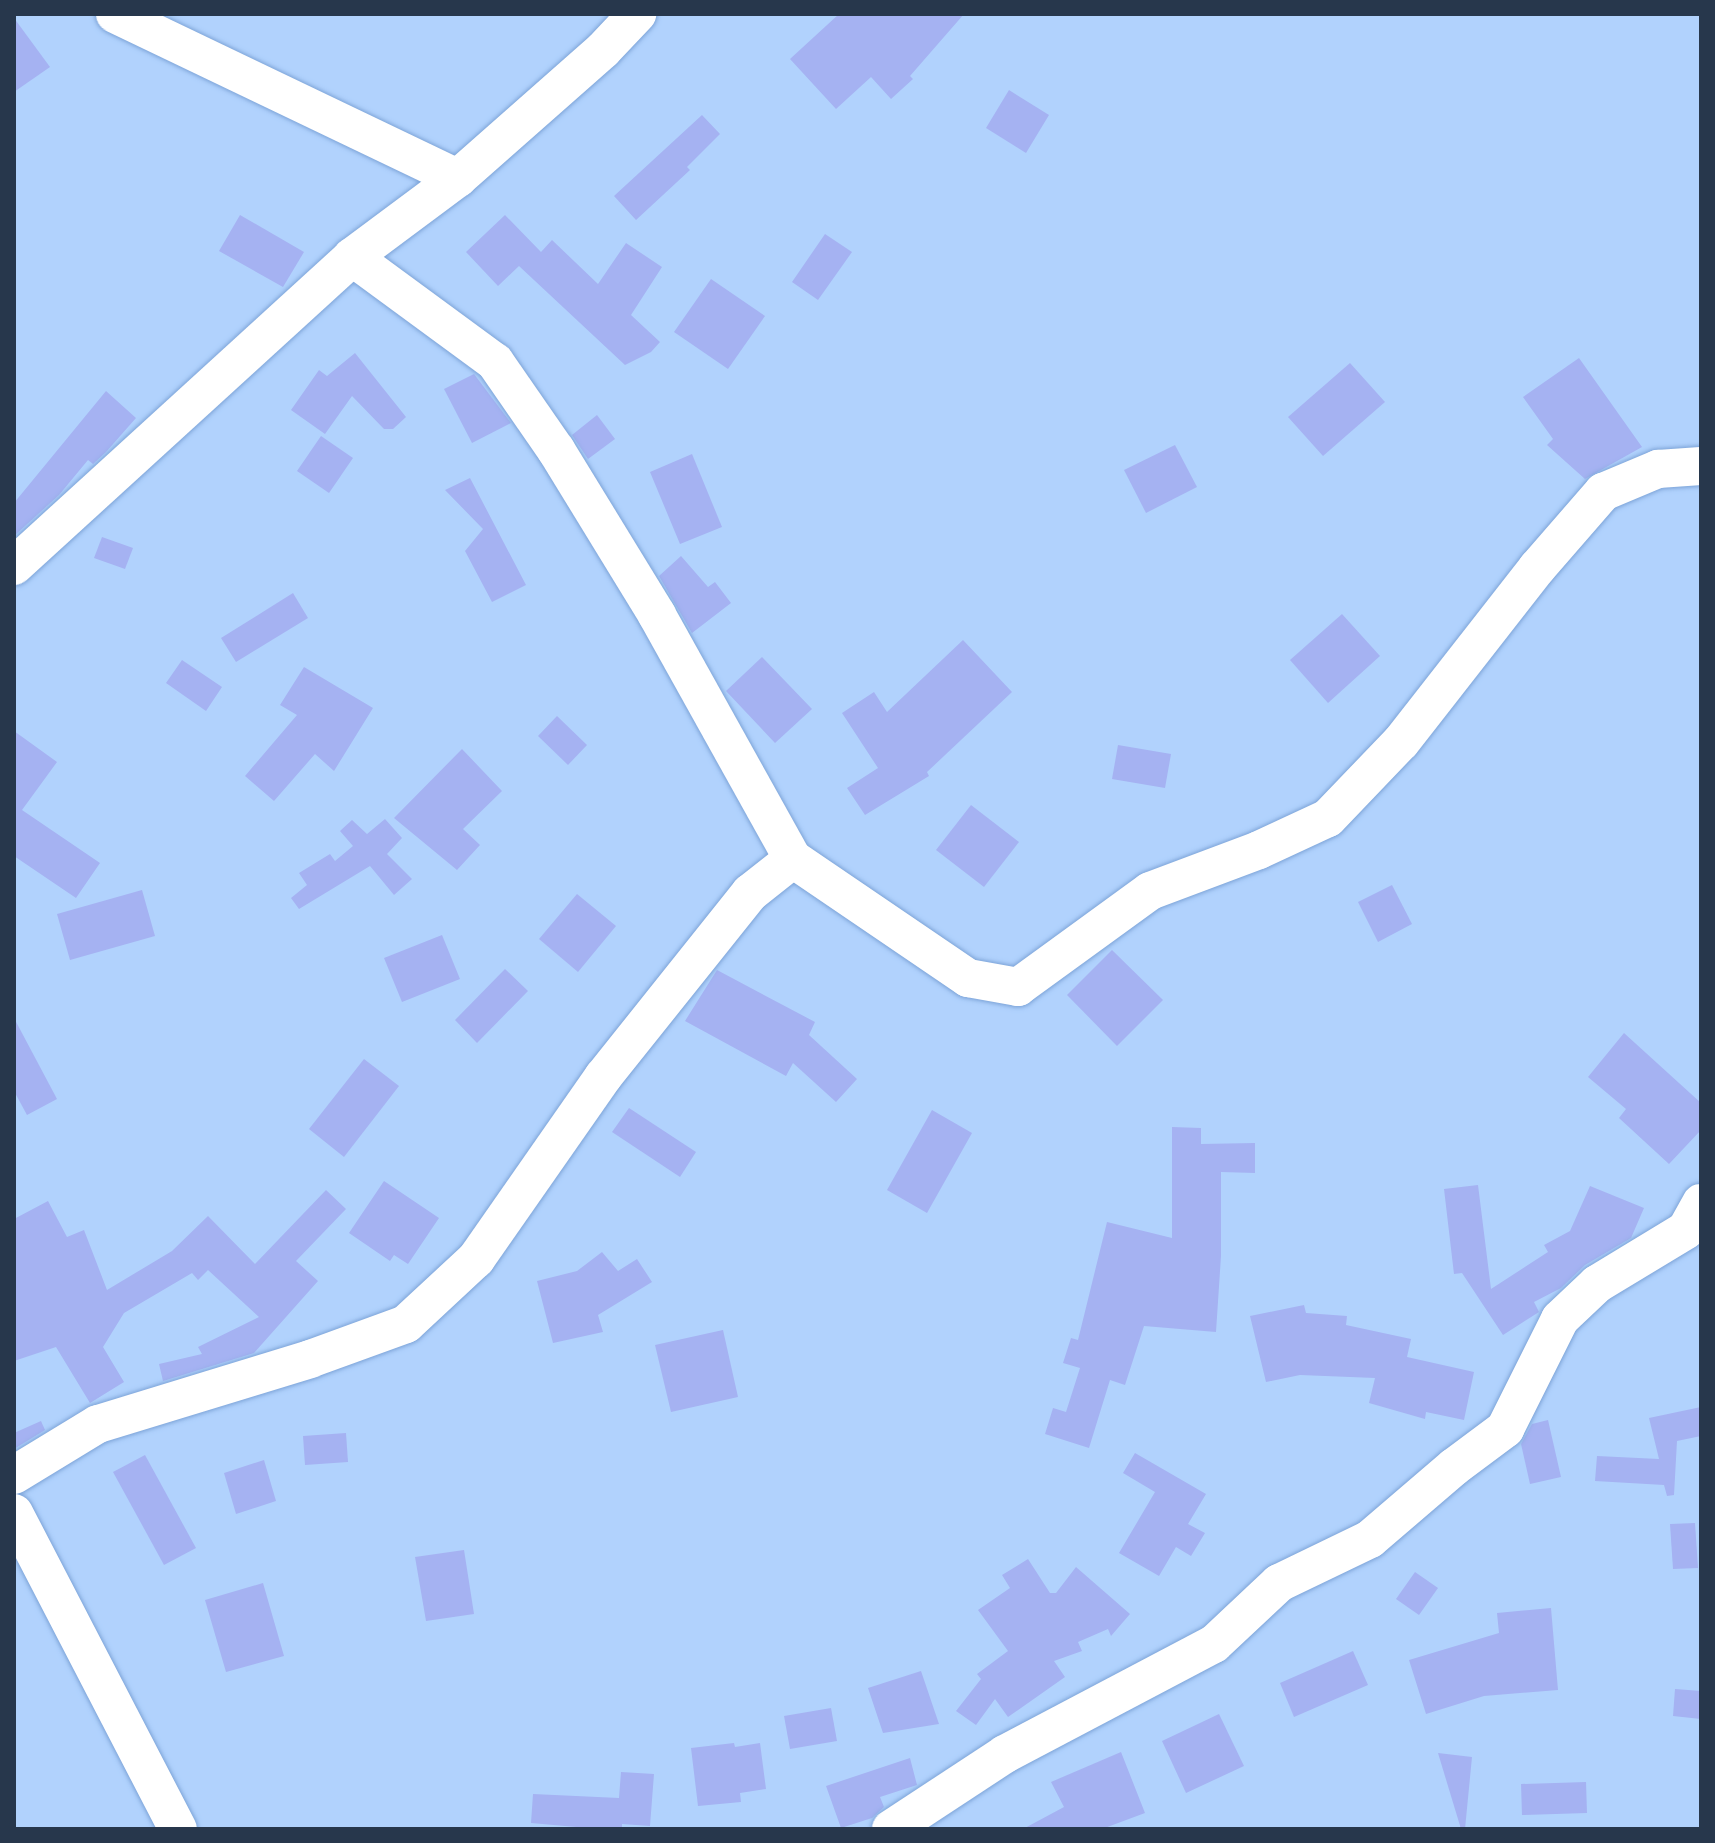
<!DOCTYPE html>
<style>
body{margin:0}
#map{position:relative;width:1715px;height:1843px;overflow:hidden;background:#b1d2fd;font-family:"IBM Plex Serif",serif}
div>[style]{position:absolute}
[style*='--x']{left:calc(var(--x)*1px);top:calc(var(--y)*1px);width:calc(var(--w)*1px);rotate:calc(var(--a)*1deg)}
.building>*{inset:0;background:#a5b2f2}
.roads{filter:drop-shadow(0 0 2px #7da4d8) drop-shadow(0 0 2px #7da4d8)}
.minor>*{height:38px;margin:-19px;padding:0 19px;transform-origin:19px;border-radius:19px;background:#fff}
span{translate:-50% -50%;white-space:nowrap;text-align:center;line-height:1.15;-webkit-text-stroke:6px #e8f1fc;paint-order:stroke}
.frame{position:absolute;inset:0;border:16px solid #27374c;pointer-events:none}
</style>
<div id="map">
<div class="building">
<div style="clip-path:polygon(839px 14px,964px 14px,910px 76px,913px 79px,891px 99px,871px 77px,836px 109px,790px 59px)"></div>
<div style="clip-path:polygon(14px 18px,50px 67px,14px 92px)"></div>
<div style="clip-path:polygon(1009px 90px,1049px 115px,1026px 153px,986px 128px)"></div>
<div style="clip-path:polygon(702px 115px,720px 134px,687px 167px,690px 170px,636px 220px,614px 196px)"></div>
<div style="clip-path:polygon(240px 215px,304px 252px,283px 287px,219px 251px)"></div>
<div style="clip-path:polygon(505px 215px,541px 252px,552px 240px,598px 284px,626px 243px,662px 267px,631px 315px,660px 342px,651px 352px,625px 365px,519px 266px,498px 286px,466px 252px)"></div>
<div style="clip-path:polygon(825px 234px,852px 252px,818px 300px,792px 282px)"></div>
<div style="clip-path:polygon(711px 279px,765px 316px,728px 369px,674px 332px)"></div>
<div style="clip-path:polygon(355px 353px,406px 417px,393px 429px,384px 429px,352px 396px,325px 434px,291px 410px,319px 370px,327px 376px)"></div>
<div style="clip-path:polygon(1579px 358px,1642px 447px,1585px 479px,1547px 445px,1553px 439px,1523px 397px)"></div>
<div style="clip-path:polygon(1350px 363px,1385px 402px,1323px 456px,1288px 417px)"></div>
<div style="clip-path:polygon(474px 374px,511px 423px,472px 443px,444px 389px)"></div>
<div style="clip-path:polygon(106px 391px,136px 418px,106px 452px,93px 464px,88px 460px,59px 495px,14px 536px,14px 503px)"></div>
<div style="clip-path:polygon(597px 415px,615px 439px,588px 459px,572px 435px)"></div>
<div style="clip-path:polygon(321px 436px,353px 458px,329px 493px,297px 471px)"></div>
<div style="clip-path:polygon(1175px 445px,1197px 487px,1146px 513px,1124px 470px)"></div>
<div style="clip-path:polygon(692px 454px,722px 527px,680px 544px,650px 472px)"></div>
<div style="clip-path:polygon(470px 478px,526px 585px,492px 602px,465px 551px,483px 529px,445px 490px)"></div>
<div style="clip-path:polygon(102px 537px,133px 548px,125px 569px,94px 558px)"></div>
<div style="clip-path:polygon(681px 556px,708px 587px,715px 582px,731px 603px,692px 633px,659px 576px)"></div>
<div style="clip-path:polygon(293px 593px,308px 618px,236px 662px,221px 638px)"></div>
<div style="clip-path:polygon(1342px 614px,1380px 656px,1328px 703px,1290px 660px)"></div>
<div style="clip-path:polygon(963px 640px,1012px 692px,927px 772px,929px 776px,865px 815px,847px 788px,878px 768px,842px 713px,874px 692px,887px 712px)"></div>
<div style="clip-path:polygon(762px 657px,812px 709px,775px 743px,726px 691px)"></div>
<div style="clip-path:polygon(182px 660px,222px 687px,206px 711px,166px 683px)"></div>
<div style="clip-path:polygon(304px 667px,373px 708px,334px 771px,315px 754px,274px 801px,245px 776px,297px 715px,280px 705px)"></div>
<div style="clip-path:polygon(557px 716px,587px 745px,568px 765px,538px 736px)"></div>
<div style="clip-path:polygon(14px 731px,57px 762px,22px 810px,100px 863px,76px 898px,14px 856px)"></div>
<div style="clip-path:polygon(1118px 745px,1171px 754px,1165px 788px,1112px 779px)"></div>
<div style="clip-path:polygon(462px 749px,502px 791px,463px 829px,480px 845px,457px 870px,394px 818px)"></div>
<div style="clip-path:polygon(971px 805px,1019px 842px,984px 887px,936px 850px)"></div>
<div style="clip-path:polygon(385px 819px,402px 838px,387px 854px,412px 879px,394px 895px,370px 866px,299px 909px,291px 898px,307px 885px,299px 873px,330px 854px,335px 861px,353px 846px,340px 831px,352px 820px,367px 834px)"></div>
<div style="clip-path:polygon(1392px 885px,1412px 924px,1378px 942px,1358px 902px)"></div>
<div style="clip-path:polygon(142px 890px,155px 936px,70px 960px,57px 914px)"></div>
<div style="clip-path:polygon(577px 894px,616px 926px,578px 972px,539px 939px)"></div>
<div style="clip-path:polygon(442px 935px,460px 979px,402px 1002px,384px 958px)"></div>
<div style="clip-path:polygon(1112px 950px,1163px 1000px,1117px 1046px,1067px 995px)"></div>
<div style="clip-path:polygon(505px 969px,528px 991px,477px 1043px,455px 1020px)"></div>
<div style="clip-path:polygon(717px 970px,815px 1022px,809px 1035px,857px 1079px,836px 1102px,793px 1063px,786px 1076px,685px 1021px)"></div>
<div style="clip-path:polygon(14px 1018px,57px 1099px,27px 1115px,14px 1091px)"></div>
<div style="clip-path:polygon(1624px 1033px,1701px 1103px,1701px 1130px,1669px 1164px,1619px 1118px,1626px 1109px,1588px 1077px)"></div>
<div style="clip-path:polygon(364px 1059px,399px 1086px,344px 1157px,309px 1129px)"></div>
<div style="clip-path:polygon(629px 1108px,696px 1152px,680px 1177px,612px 1132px)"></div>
<div style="clip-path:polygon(932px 1110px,972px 1133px,927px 1213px,887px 1190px)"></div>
<div style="clip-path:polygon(1172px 1127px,1201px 1128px,1201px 1144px,1255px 1143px,1255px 1173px,1221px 1172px,1221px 1256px,1216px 1332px,1144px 1326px,1125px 1385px,1110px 1380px,1089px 1448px,1045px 1434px,1053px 1408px,1066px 1412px,1080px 1368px,1063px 1363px,1071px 1338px,1078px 1340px,1107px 1222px,1172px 1238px)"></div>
<div style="clip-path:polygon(384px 1181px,439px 1218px,408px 1264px,394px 1255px,390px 1261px,349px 1233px)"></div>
<div style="clip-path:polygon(1478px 1185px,1491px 1289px,1548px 1252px,1544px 1245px,1570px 1231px,1590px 1186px,1644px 1208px,1631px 1238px,1585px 1265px,1561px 1288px,1534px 1302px,1539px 1312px,1503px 1335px,1462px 1273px,1454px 1274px,1444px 1189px)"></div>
<div style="clip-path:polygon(326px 1190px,346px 1209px,296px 1261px,318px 1281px,254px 1353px,163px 1381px,159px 1364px,202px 1354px,198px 1347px,259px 1317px,208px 1270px,198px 1280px,192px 1273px,124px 1313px,103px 1347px,124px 1382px,90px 1403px,56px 1347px,14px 1361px,14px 1219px,48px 1201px,67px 1237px,84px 1230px,107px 1290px,172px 1251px,208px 1216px,255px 1264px)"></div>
<div style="clip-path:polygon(602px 1252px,618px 1271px,637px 1259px,652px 1282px,598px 1315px,603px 1332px,553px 1343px,537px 1281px,577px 1271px)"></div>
<div style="clip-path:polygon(1304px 1305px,1306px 1313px,1347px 1316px,1346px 1325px,1411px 1339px,1407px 1357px,1474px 1372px,1464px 1420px,1426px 1412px,1425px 1419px,1369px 1403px,1375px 1378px,1300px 1375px,1266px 1382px,1250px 1316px)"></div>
<div style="clip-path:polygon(723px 1330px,738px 1397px,671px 1412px,655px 1345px)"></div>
<div style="clip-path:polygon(1701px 1407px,1701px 1436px,1677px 1441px,1674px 1495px,1667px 1496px,1664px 1485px,1595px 1481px,1597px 1456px,1659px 1459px,1649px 1418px)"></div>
<div style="clip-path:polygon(1548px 1420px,1561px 1477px,1530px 1484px,1521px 1444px,1532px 1424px)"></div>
<div style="clip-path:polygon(41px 1421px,45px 1430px,14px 1449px,14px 1433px)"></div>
<div style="clip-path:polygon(346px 1433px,348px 1462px,305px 1465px,303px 1436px)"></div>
<div style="clip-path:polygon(1135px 1453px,1206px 1494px,1188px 1524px,1205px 1533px,1191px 1556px,1176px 1547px,1159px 1576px,1119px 1553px,1155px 1492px,1123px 1473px)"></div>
<div style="clip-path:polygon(145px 1455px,196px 1548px,164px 1565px,113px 1472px)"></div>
<div style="clip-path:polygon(264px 1460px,276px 1501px,236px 1514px,224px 1473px)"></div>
<div style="clip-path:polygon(1695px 1523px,1698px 1568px,1673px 1569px,1670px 1524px)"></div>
<div style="clip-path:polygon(464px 1550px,474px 1614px,426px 1621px,415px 1557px)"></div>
<div style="clip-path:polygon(1028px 1559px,1050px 1593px,1056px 1593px,1076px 1567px,1130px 1614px,1111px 1636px,1108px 1629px,1078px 1642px,1082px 1651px,1054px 1661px,1065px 1677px,1008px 1717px,995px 1699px,976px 1725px,956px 1711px,981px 1679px,977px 1674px,1008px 1651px,978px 1610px,1010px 1588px,1002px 1575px)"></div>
<div style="clip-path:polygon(1415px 1572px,1438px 1588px,1419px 1615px,1396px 1599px)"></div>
<div style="clip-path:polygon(263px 1583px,284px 1656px,226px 1672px,205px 1600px)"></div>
<div style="clip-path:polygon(1551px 1608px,1558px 1690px,1484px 1696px,1426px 1714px,1409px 1660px,1499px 1633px,1497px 1613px)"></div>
<div style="clip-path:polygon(1353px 1651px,1368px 1685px,1294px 1717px,1280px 1683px)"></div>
<div style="clip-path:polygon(921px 1671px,939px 1724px,883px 1733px,868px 1688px)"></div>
<div style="clip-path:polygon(1675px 1689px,1701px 1691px,1701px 1719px,1673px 1716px)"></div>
<div style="clip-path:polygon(831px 1708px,837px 1741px,790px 1749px,784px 1716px)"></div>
<div style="clip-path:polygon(1219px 1714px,1244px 1766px,1186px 1793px,1162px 1741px)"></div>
<div style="clip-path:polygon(734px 1743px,735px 1747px,760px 1743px,766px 1789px,740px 1793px,741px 1802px,698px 1806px,691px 1748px)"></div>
<div style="clip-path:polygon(1121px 1752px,1145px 1813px,1102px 1829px,1023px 1829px,1064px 1807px,1051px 1782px)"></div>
<div style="clip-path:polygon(1438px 1753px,1472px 1757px,1465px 1829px,1461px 1829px)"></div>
<div style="clip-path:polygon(910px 1758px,917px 1785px,880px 1797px,884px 1807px,872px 1818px,841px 1828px,826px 1786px)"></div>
<div style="clip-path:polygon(621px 1772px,654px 1774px,650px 1826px,622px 1824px,622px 1829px,599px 1829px,531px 1823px,533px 1794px,619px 1798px)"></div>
<div style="clip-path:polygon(1586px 1782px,1587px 1813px,1522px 1815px,1521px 1784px)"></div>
</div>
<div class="roads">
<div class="minor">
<div style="--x:115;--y:14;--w:380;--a:25.6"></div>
<div style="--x:352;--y:257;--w:177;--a:36.3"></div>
<div style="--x:495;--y:362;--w:107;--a:55.3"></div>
<div style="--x:556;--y:450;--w:193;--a:58.5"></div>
<div style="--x:657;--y:615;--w:279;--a:60.9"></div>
<div style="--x:793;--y:859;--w:212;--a:34.2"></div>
<div style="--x:968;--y:978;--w:51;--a:10.2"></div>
<div style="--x:1018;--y:987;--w:163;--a:-36"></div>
<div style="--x:1150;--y:891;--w:116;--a:-20.6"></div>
<div style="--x:1259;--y:850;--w:76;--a:-24.9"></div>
<div style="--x:1328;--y:818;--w:105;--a:-46.2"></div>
<div style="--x:1401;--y:742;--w:221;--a:-52"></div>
<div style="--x:1537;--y:568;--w:101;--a:-49"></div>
<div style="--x:1603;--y:492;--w:60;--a:-22.7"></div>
<div style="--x:1658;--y:469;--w:43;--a:-4"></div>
<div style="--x:14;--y:566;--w:458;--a:-42.4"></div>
<div style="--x:352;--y:257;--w:132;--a:-36.7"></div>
<div style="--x:458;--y:178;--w:193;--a:-41.4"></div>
<div style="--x:603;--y:50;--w:50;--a:-46.6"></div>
<div style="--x:14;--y:1475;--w:98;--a:-31.3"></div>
<div style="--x:98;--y:1424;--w:222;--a:-17"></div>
<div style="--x:310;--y:1359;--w:102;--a:-20"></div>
<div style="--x:406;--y:1324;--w:96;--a:-42.9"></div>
<div style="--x:476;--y:1259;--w:222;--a:-55.1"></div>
<div style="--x:603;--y:1077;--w:236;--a:-51.4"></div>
<div style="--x:750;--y:893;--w:55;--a:-38.3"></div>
<div style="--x:14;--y:1513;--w:356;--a:62.6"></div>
<div style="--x:891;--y:1829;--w:136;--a:-33.3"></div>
<div style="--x:1005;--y:1754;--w:236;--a:-27.8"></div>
<div style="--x:1214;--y:1644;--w:89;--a:-43.2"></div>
<div style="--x:1279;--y:1583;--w:101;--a:-25.8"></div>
<div style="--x:1370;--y:1539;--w:111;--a:-40.6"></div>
<div style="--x:1454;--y:1467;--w:64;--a:-36.7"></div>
<div style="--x:1505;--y:1429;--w:123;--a:-63.4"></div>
<div style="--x:1560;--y:1319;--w:51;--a:-43.4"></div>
<div style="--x:1597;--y:1284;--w:104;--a:-31.2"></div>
<div style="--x:1686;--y:1230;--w:31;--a:-61"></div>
</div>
</div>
<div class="frame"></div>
</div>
